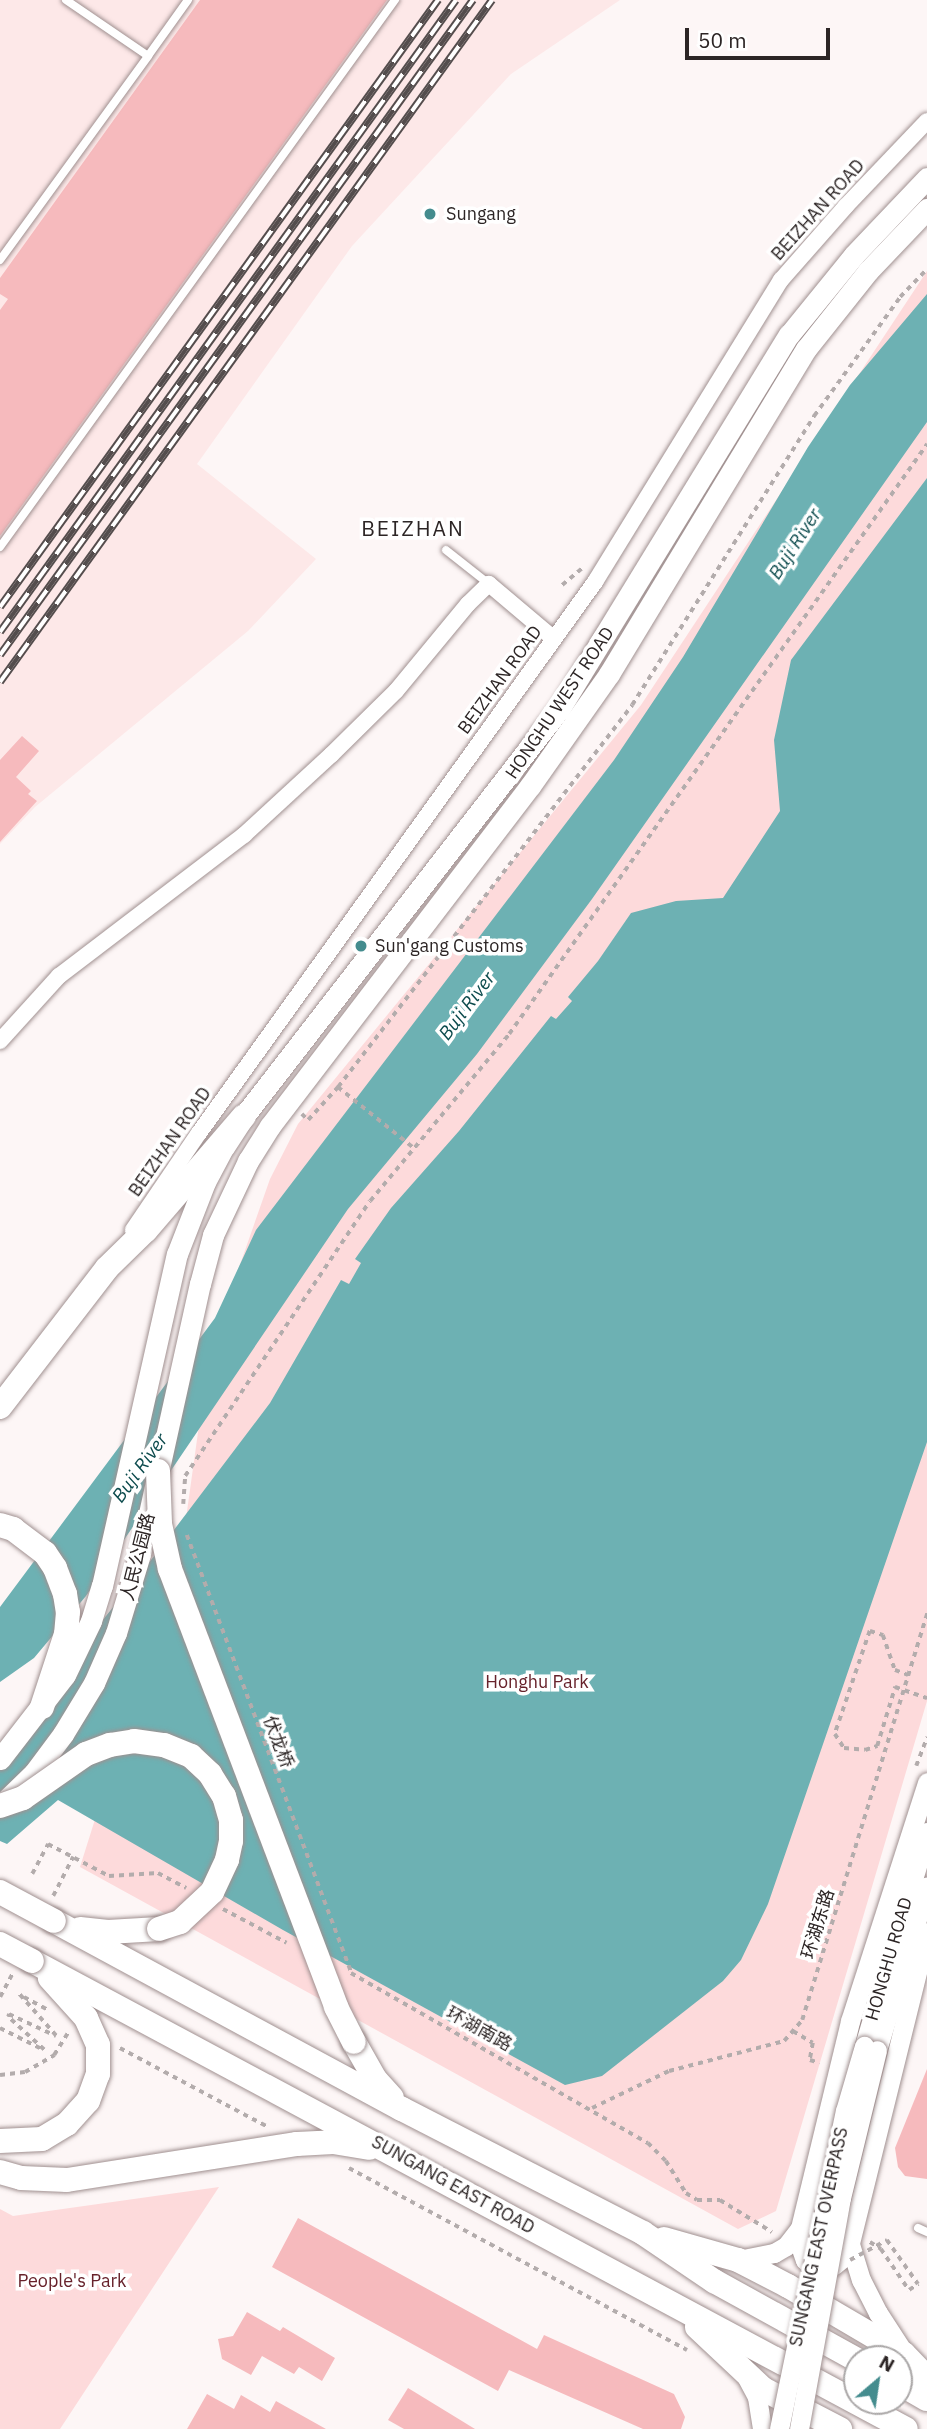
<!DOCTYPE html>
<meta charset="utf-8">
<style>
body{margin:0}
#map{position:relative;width:927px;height:2429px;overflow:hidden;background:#fdf6f6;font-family:"IBM Plex Sans","Noto Sans SC",sans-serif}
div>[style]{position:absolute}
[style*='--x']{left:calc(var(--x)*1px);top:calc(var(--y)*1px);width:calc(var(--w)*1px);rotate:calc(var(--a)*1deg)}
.built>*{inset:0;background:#fde8e8}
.green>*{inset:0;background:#fddadb}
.water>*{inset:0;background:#6db1b3}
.building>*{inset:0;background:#f6babd}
.path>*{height:3.5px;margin-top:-1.75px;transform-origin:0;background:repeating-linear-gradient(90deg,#b3acac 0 5px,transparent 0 10px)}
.roads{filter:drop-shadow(0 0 2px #a09090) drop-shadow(0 0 2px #a09090)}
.service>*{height:8px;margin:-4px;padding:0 4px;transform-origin:4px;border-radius:4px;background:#fff}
.minor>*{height:16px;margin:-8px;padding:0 8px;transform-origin:8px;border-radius:8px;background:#fff}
.tertiary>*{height:19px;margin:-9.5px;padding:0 9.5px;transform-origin:9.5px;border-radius:9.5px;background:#fff}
.secondary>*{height:21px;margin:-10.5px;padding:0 10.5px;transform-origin:10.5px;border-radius:10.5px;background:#fff}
.primary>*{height:24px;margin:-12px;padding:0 12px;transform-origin:12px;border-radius:12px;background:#fff}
.rail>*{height:8px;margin-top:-4px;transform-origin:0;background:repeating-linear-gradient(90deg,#fff 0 16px,#544d4d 0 32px);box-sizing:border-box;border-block:2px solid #544d4d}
.path-bridge>*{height:3.5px;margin-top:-1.75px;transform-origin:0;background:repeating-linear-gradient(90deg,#b3acac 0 5px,transparent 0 10px)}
.bridges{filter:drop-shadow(0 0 2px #a09090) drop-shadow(0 0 2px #a09090)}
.tertiary-bridge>*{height:19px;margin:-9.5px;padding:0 9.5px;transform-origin:9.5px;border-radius:9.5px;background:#fff}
.primary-bridge>*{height:24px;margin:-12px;padding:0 12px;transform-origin:12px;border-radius:12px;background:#fff}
.dots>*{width:19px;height:19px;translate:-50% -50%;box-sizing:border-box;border:4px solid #fff;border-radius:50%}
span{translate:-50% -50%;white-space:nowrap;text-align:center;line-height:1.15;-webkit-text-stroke:7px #fff;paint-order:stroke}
.street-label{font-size:18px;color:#2c2525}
.poi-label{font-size:18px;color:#2c2525}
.left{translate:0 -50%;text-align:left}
.park-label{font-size:18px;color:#67222b}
.water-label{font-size:19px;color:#0c4b4d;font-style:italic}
.quarter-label{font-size:21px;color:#2c2525;letter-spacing:2px}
.north{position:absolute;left:843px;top:2345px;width:70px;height:70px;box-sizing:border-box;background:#fff;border:2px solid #aba8a8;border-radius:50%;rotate:29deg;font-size:19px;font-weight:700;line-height:28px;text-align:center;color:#2c2525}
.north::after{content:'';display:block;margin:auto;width:24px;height:32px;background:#448c8e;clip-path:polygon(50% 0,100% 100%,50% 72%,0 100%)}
.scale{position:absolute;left:685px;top:28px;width:145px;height:32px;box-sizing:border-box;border:4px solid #2c2525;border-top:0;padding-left:9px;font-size:21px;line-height:24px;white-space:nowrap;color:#2c2525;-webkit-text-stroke:5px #fff;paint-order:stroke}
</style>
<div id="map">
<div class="built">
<div style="clip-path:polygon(0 0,620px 0,511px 74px,352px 246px,197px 464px,316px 559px,248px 631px,35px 807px,0 844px)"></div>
</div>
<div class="green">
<div style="clip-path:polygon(927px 271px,927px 1701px,776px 2211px,738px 2229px,80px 1867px,183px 1540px,200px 1418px,230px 1293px,270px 1179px,298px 1124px,641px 705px)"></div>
<div style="clip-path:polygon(219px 2187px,60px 2429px,0 2429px,0 2209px,13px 2216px)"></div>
</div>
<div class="water">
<div style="clip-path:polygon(927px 294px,927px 422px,592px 899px,477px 1054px,348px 1209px,86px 1596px,34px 1658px,0 1682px,0 1607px,215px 1318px,256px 1230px,614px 760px,683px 657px,808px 447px,850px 385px)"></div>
<div style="clip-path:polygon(927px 478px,927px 1442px,768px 1904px,741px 1960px,723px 1981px,602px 2076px,565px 2085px,283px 1930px,58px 1800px,7px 1844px,0 1841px,0 1748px,155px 1555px,270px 1403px,341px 1280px,349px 1284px,361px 1263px,355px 1259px,391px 1208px,459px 1131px,551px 1016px,556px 1019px,572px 1001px,568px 997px,598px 961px,631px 913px,676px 901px,723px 898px,780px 811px,774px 740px,791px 660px)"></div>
</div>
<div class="building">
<div style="clip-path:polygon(200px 0,387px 0,0 536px,0 310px,8px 299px,0 294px,0 278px)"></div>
<div style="clip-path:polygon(22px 736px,39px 751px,16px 777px,31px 791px,28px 794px,37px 801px,0 842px,0 760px)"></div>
<div style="clip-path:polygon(927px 2069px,927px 2179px,905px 2176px,898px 2167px,895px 2148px)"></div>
<div style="clip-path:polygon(298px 2218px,537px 2349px,544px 2335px,674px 2394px,685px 2417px,681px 2429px,643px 2429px,509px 2370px,498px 2391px,272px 2267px)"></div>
<div style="clip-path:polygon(247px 2312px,280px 2331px,283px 2327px,335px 2358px,322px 2381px,299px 2367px,294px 2374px,262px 2356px,251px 2375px,222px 2359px,218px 2339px,233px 2336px)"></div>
<div style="clip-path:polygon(408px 2388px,475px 2429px,404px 2429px,388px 2420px)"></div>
<div style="clip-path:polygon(207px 2394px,234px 2409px,241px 2395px,270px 2412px,276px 2401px,326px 2429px,187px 2429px)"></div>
</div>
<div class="path">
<div style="--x:562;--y:585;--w:26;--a:-40"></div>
<div style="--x:518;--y:659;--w:12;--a:-76"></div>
<div style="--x:338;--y:1087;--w:97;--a:38.8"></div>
<div style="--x:302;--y:1114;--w:8;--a:45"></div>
<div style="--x:308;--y:1120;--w:45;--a:-47.7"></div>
<div style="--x:338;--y:1087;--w:482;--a:-52.4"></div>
<div style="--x:632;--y:705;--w:342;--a:-57.8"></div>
<div style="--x:814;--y:416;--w:147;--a:-54.1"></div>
<div style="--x:900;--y:297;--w:39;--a:-46"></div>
<div style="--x:183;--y:1504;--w:28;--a:-86"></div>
<div style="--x:185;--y:1476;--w:331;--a:-56.1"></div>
<div style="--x:370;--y:1201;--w:217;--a:-50.2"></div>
<div style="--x:509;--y:1034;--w:723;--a:-54.68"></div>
<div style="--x:187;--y:1535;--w:469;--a:69.4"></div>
<div style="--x:870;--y:1631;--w:14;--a:17"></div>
<div style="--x:883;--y:1635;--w:37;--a:71"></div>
<div style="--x:895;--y:1670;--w:14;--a:21"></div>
<div style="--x:916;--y:1766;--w:31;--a:-69"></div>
<div style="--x:32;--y:1874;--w:34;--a:-62"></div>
<div style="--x:48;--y:1844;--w:69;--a:27.7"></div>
<div style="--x:109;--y:1876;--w:49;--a:-3.5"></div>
<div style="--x:158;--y:1873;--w:32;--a:28"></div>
<div style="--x:53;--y:1896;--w:44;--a:-62.9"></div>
<div style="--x:223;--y:1909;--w:72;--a:28"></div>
<div style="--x:351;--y:1973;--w:342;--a:29.8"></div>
<div style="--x:648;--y:2143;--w:25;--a:45"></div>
<div style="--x:666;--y:2161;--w:38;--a:58"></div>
<div style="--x:686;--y:2193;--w:13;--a:32"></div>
<div style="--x:697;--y:2200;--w:23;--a:0"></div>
<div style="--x:720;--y:2200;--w:61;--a:31.6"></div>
<div style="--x:0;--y:1997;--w:26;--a:-62"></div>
<div style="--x:24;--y:1997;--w:27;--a:28"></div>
<div style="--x:0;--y:2028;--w:49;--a:26.6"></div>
<div style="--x:44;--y:2050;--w:49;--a:-137.5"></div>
<div style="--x:8;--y:2017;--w:3;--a:-72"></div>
<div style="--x:9;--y:2014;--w:52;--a:25.1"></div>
<div style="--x:56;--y:2036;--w:56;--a:-131.4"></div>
<div style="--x:793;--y:2031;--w:23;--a:31"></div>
<div style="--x:813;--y:2043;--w:17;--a:100"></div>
<div style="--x:810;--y:2060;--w:10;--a:17"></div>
<div style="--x:120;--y:2048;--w:168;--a:28.1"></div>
<div style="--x:0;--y:2075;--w:25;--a:-7"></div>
<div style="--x:25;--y:2072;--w:34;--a:-30"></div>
<div style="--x:54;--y:2055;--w:28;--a:-58"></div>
<div style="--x:592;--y:2108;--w:85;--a:-25.7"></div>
<div style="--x:669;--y:2071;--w:119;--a:-14.6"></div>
<div style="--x:784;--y:2041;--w:28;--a:-49"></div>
<div style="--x:802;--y:2020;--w:426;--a:-72.9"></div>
<div style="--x:349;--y:2168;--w:384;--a:28.3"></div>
<div style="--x:870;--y:2242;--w:13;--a:32"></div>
<div style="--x:881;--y:2249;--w:50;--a:55.7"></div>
<div style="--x:909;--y:2290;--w:11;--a:-34"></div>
</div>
<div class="roads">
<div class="service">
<div style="--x:66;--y:0;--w:99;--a:34.3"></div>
<div style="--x:148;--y:56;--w:69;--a:-54.5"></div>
<div style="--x:0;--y:260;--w:252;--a:-54"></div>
<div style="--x:0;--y:547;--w:675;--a:-54.17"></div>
<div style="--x:446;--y:550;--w:55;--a:38.3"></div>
<div style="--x:918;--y:2228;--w:10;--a:24"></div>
</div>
<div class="minor">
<div style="--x:0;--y:1041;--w:88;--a:-47.8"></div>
<div style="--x:59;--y:976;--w:233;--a:-37.3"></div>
<div style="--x:244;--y:835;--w:118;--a:-42.6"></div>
<div style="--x:331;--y:755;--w:91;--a:-44.6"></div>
<div style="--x:396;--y:691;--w:113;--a:-50.4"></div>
<div style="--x:468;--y:604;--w:29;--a:-44"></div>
<div style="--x:489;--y:584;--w:85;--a:40.2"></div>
<div style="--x:133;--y:1230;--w:117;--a:-55.8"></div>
<div style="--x:199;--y:1133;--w:679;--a:-54.3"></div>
<div style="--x:595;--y:582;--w:355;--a:-58.4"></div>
<div style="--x:781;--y:280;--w:98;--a:-48.7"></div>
<div style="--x:846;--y:206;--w:117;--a:-46.4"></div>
</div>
<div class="tertiary">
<div style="--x:864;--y:2046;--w:223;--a:-73.6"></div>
<div style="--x:877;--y:2050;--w:171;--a:-73"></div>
<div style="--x:800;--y:2228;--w:15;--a:94"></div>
<div style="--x:799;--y:2243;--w:18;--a:71"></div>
<div style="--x:805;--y:2260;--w:11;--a:34"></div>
<div style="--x:814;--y:2266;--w:11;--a:15"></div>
<div style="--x:825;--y:2269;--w:10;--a:-24"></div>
<div style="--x:834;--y:2265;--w:13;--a:-39"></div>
<div style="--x:844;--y:2257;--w:15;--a:-67"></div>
<div style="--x:738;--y:2260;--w:37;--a:-11"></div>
<div style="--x:774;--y:2253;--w:14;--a:-30"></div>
<div style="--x:786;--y:2246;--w:23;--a:-52"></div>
<div style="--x:800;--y:2228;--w:213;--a:-76.4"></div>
<div style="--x:850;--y:2021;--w:251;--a:-72.1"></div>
<div style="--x:904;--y:2353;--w:48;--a:-123"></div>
<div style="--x:878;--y:2313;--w:37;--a:-117"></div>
<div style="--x:861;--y:2280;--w:39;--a:-107"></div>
<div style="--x:850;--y:2243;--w:320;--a:-76.1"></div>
<div style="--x:747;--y:2378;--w:21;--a:62"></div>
<div style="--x:757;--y:2397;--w:32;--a:81"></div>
</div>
<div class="secondary">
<div style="--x:0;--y:1759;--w:106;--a:-52.3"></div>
<div style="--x:65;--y:1675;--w:60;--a:-64.3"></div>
<div style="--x:91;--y:1621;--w:37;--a:-73"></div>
<div style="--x:102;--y:1586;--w:340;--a:-77.3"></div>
<div style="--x:177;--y:1254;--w:77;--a:-68.7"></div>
<div style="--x:205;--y:1182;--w:40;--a:-62"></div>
<div style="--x:224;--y:1147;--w:37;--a:-57"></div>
<div style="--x:244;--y:1116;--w:516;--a:-52.24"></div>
<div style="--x:560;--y:708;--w:438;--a:-58.5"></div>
<div style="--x:789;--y:335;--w:103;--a:-50.9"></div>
<div style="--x:854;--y:255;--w:106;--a:-46.5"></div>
<div style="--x:3;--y:1803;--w:43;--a:-44.1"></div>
<div style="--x:34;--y:1773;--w:49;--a:-53.4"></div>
<div style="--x:63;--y:1734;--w:60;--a:-58.7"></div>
<div style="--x:94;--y:1683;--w:55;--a:-66.3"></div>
<div style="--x:116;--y:1633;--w:83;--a:-73.1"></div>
<div style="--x:140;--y:1554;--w:277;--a:-77.5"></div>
<div style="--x:200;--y:1284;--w:51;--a:-75.1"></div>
<div style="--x:213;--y:1235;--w:82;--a:-64.7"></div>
<div style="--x:248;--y:1161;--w:41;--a:-57.8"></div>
<div style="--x:270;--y:1126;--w:428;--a:-52.6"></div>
<div style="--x:530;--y:786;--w:137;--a:-54.8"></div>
<div style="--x:609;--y:674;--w:380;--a:-58.8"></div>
<div style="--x:806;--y:349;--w:100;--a:-51.5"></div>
<div style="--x:868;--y:271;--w:86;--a:-46.4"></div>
</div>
<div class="primary">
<div style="--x:0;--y:1407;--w:175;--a:-52.4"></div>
<div style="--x:107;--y:1268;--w:54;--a:-44.3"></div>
<div style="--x:146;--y:1230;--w:150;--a:-49.3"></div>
<div style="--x:0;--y:1525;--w:14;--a:17"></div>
<div style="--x:13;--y:1529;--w:40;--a:37"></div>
<div style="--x:45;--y:1553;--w:18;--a:56"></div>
<div style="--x:55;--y:1568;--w:28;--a:69"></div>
<div style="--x:65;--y:1594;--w:18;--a:81"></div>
<div style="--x:68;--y:1612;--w:22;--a:95"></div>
<div style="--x:66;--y:1634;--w:77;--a:108.2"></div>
<div style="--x:54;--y:1921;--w:396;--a:28.4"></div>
<div style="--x:402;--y:2109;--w:271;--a:27.2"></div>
<div style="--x:643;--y:2233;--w:86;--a:34.1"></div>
<div style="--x:714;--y:2281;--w:163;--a:28.9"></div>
<div style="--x:80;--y:1929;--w:28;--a:6"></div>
<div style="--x:108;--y:1932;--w:51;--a:-3.4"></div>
<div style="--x:32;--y:1961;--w:991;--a:28.17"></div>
<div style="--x:354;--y:2042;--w:43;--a:60.4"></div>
<div style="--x:375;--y:2079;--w:25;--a:48"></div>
<div style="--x:0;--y:2141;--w:42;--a:-2.7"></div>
<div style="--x:42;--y:2139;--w:29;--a:-31"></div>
<div style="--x:67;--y:2124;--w:31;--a:-48"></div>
<div style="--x:88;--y:2101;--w:29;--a:-70"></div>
<div style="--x:98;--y:2074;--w:29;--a:-90"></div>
<div style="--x:98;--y:2045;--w:30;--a:-114"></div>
<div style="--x:86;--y:2018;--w:54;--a:-132"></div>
<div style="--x:0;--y:2172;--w:22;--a:16"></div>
<div style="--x:21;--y:2178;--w:46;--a:2.5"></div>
<div style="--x:67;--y:2180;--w:233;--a:-8.9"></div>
<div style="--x:297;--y:2144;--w:36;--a:-3"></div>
<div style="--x:333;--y:2142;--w:37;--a:9"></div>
<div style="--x:664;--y:2239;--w:77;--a:15.8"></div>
<div style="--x:738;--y:2260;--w:56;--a:27.5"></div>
<div style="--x:788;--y:2286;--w:134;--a:30.4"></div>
<div style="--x:904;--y:2354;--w:33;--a:46"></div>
<div style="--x:697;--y:2327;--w:91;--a:43.2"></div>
<div style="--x:763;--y:2389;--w:87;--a:27.5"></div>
<div style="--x:899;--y:2383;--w:32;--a:30"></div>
</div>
</div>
<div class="rail">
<div style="--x:0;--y:607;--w:749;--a:-54.19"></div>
<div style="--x:0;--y:632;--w:779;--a:-54.19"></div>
<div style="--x:0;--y:655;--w:808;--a:-54.17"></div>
<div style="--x:0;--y:682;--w:841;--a:-54.19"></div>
</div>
<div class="path-bridge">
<div style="--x:870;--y:1631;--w:109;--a:108.8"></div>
<div style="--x:835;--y:1734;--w:17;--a:57"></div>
<div style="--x:844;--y:1748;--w:21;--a:5"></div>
<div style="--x:865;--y:1750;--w:13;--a:-18"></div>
<div style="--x:877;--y:1746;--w:62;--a:-73"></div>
<div style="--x:895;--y:1687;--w:34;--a:19"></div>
<div style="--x:850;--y:2260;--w:42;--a:-28.4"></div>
<div style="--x:887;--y:2240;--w:54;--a:54.8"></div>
</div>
<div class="bridges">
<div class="tertiary-bridge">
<div style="--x:779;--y:2429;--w:325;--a:-78.3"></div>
<div style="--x:845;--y:2111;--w:68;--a:-73.7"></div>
<div style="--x:799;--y:2429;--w:235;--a:-79.7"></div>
<div style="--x:841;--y:2198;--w:152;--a:-76.3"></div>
</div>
<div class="primary-bridge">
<div style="--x:158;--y:1471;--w:53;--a:87.8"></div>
<div style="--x:160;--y:1524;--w:46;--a:77.5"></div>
<div style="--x:170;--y:1569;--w:468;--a:69.2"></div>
<div style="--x:336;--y:2007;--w:39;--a:63"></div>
<div style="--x:0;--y:1806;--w:24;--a:-19"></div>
<div style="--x:23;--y:1798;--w:77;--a:-34.9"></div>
<div style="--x:86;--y:1754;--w:26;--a:-21"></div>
<div style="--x:110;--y:1745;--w:24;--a:-9"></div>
<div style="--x:134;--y:1741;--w:30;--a:8"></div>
<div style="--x:164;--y:1745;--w:29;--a:22"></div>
<div style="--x:191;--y:1756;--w:26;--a:43"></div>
<div style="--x:210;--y:1774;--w:26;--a:58"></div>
<div style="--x:224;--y:1796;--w:25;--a:74"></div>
<div style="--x:231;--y:1820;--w:21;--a:90"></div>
<div style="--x:231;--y:1841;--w:19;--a:102"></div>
<div style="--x:227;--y:1860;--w:35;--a:115"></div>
<div style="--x:212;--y:1892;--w:44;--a:136.8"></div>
<div style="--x:180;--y:1922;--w:22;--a:162"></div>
<div style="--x:0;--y:1892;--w:61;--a:28.2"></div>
<div style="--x:0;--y:1944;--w:36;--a:28"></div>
</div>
</div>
<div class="dots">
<div style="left:430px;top:214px;background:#448c8e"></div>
<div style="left:361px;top:946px;background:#448c8e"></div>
</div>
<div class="street-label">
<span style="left:818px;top:210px;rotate:-48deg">BEIZHAN ROAD</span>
<span style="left:500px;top:680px;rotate:-54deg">BEIZHAN ROAD</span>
<span style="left:560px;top:703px;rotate:-56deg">HONGHU WEST ROAD</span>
<span style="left:170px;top:1142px;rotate:-55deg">BEIZHAN ROAD</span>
<span style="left:138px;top:1557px;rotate:-76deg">人民公园路</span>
<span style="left:278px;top:1742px;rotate:69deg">伏龙桥</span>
<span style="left:818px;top:1924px;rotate:-73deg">环湖东路</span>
<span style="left:889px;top:1959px;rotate:-74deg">HONGHU ROAD</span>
<span style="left:479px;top:2029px;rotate:29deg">环湖南路</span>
<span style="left:453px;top:2185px;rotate:29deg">SUNGANG EAST ROAD</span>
<span style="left:819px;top:2237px;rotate:-78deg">SUNGANG EAST OVERPASS</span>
</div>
<div class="poi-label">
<span class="left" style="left:446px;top:214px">Sungang</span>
<span class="left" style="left:375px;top:946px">Sun'gang Customs</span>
</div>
<div class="park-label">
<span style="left:537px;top:1682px">Honghu Park</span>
<span style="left:72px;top:2281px">People's Park</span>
</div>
<div class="water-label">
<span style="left:795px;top:544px;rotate:-57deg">Buji River</span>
<span style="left:467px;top:1006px;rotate:-53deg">Buji River</span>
<span style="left:140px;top:1468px;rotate:-54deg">Buji River</span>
</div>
<div class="quarter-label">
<span style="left:413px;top:528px">BEIZHAN</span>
</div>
<div class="north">N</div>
<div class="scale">50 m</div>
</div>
